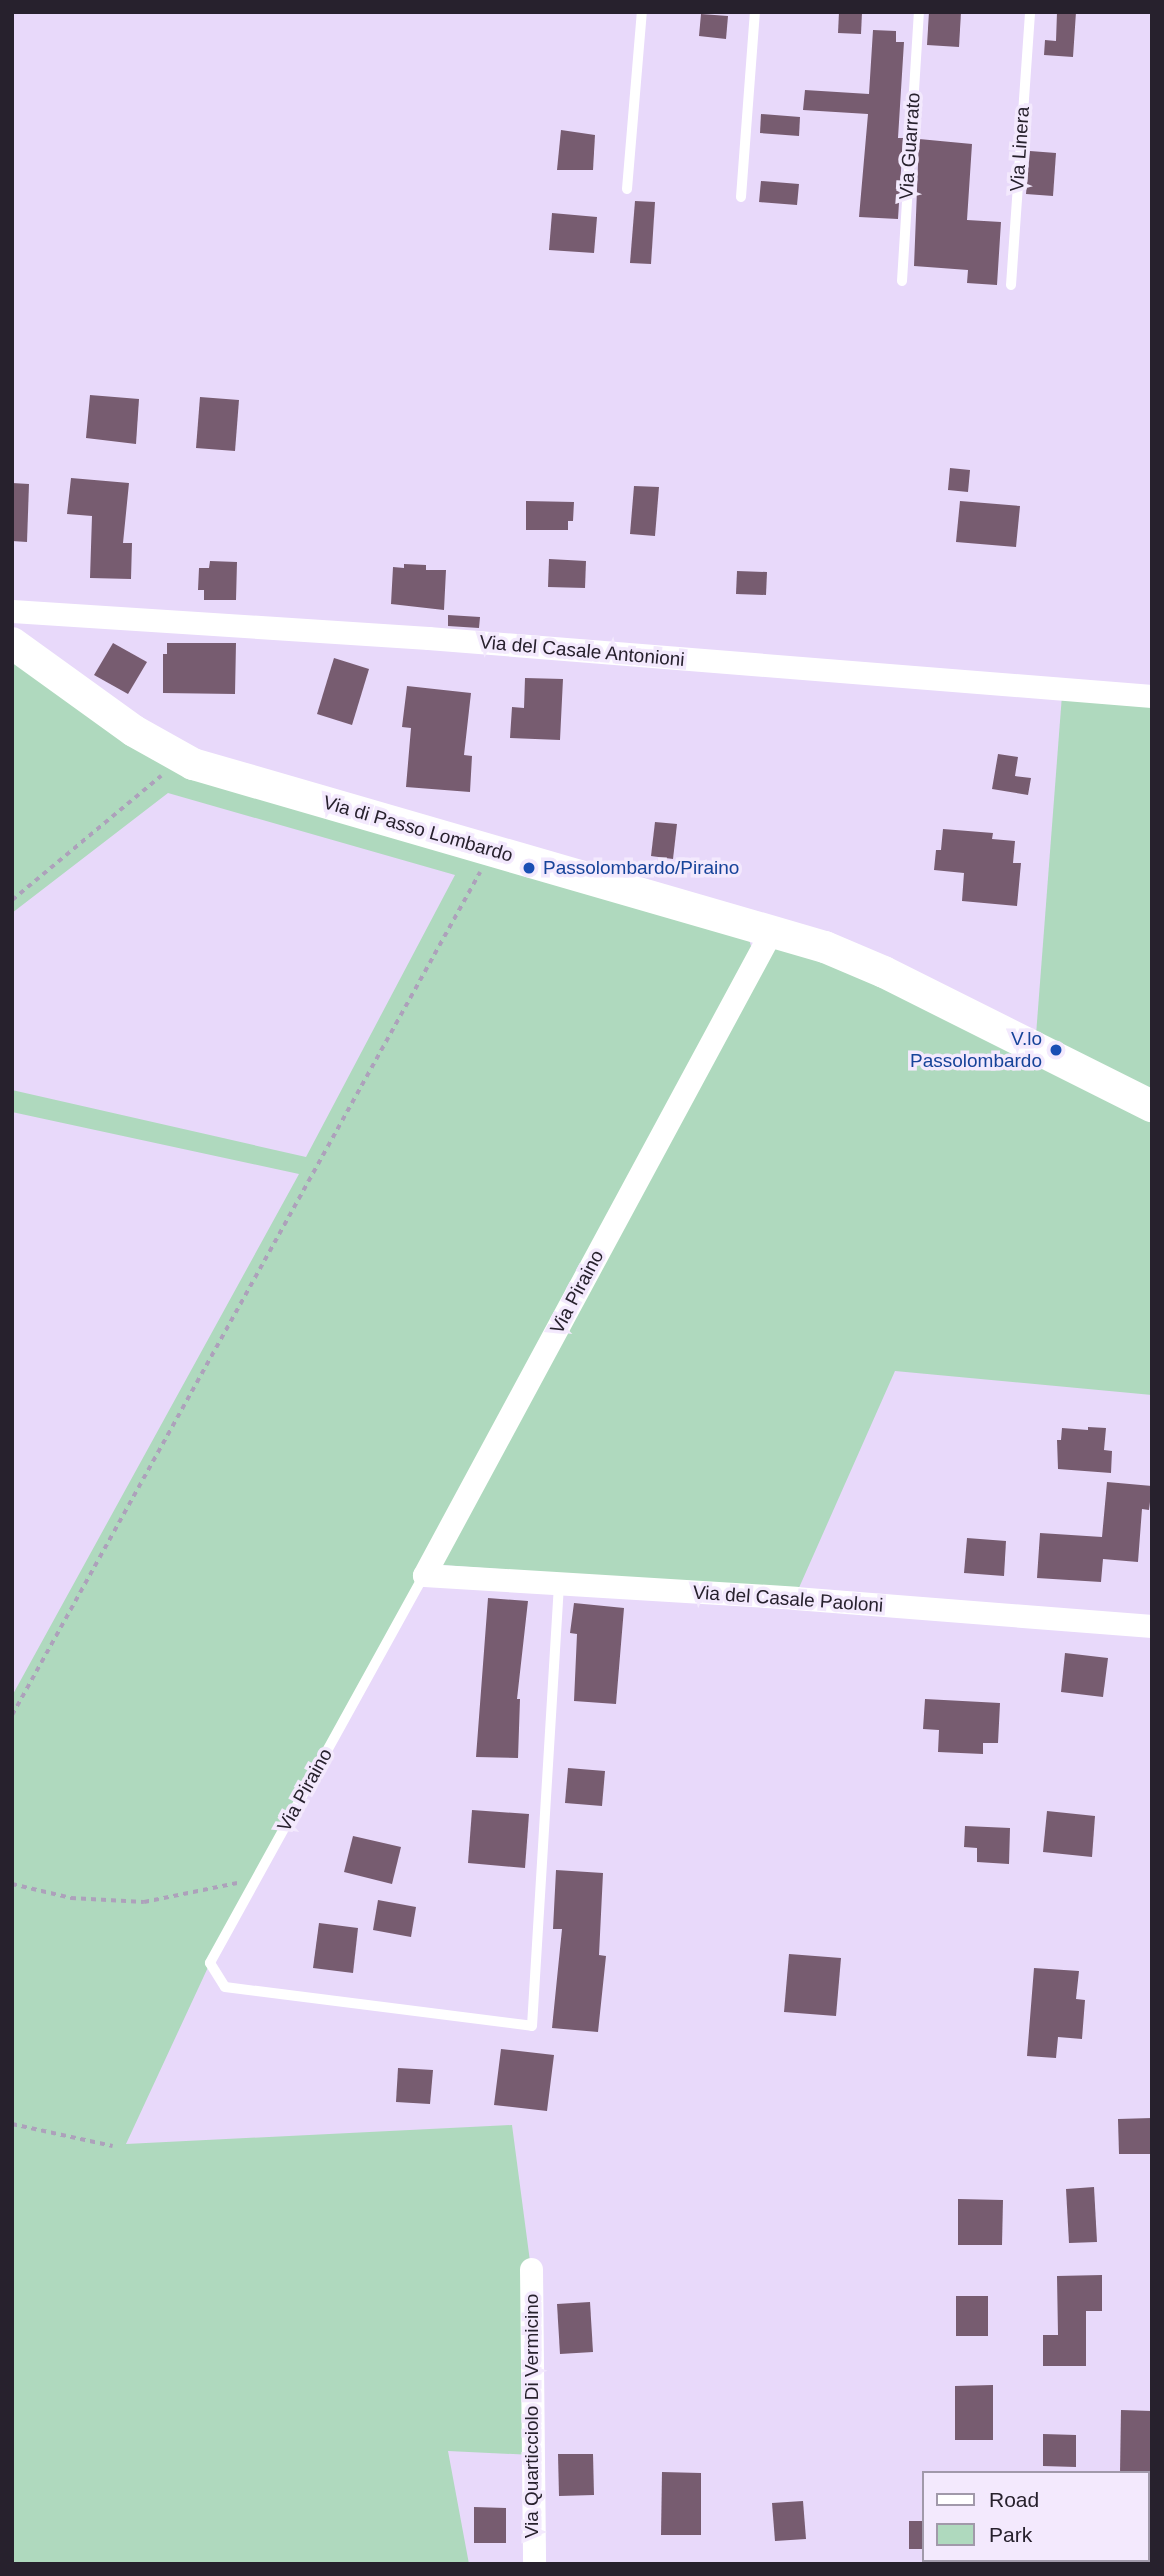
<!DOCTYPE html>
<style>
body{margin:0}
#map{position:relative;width:1164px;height:2576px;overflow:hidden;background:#e8d9fa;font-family:Helvetica,sans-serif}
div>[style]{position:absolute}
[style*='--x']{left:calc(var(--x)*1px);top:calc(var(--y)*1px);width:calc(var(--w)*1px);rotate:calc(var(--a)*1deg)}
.green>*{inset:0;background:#afd9be}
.building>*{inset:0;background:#775c70}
.path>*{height:3.5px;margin-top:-1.75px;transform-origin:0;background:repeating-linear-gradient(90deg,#ada1bb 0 5px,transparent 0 10px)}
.lane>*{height:10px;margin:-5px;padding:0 5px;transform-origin:5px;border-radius:5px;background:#fff}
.street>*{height:23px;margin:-11.5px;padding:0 11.5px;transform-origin:11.5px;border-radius:11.5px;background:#fff}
.secondary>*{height:32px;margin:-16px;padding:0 16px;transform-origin:16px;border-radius:16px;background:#fff}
.dots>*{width:19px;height:19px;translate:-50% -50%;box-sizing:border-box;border:4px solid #f3e9fd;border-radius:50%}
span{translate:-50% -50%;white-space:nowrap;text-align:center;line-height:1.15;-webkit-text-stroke:7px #f3e9fd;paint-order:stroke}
.street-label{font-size:19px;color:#27212d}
.transit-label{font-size:19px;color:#164399}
.left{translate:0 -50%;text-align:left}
.right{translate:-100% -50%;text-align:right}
.frame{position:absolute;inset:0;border:14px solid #27212d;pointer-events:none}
.legend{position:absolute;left:922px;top:2471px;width:228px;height:91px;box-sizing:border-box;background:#f3e9fd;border:2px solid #a199aa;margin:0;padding:9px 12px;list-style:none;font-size:21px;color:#27212d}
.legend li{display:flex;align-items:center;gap:14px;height:35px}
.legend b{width:35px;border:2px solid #a199aa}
</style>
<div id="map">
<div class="green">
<div style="clip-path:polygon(12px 650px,136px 744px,749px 939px,752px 950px,751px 959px,210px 1963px,126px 2144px,512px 2125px,531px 2269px,533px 2455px,448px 2451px,469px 2564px,12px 2564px,12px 1696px,299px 1174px,12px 1112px,12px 1090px,306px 1157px,455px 875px,168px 793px,12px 913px)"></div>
<div style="clip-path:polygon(1062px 695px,1152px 702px,1152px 1092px,1036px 1035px)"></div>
<div style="clip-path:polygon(777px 939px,1152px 1112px,1152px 1395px,895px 1371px,798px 1590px,441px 1565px)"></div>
</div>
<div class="building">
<div style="clip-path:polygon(839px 12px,862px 12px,861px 34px,838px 33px)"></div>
<div style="clip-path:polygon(929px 12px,961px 12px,959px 47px,927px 45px)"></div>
<div style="clip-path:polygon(1057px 12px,1076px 12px,1073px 57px,1044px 55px,1045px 40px,1056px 41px)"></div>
<div style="clip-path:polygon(701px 14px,728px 16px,726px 39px,699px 36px)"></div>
<div style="clip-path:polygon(873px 30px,896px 31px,896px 42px,904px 42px,898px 138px,903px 138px,898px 219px,859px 217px,868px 114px,803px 110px,805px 90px,869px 94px)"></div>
<div style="clip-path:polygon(761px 114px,800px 117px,799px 136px,760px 133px)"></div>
<div style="clip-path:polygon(561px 130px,595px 135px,593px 170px,557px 170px)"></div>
<div style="clip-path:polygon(919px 139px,972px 144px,967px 220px,1001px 222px,997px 285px,967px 283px,968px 270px,914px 266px)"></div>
<div style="clip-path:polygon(1030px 151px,1056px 153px,1053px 196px,1026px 194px)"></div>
<div style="clip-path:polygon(761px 181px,799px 184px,797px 205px,759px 202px)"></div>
<div style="clip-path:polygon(635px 201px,655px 202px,651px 264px,630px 263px)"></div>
<div style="clip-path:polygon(552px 213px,597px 217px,594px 253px,549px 250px)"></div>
<div style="clip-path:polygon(90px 395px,139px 399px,136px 444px,86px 438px)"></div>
<div style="clip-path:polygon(200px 397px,239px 400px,235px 451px,196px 448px)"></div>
<div style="clip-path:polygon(950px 468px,970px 470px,968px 492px,948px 490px)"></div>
<div style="clip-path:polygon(71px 478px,129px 483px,123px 543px,132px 543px,131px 579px,90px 578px,92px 516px,67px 514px)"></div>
<div style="clip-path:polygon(12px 483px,29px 484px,27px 542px,12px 541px)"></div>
<div style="clip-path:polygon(634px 486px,659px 487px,655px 536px,630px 534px)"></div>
<div style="clip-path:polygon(526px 501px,574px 502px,573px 521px,568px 521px,568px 530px,526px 530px)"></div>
<div style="clip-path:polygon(960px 501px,1020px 506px,1016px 547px,956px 542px)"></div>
<div style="clip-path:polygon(549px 559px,586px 561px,585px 588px,548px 587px)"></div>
<div style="clip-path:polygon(210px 561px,237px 562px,236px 600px,204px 600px,204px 590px,198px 590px,199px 568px,209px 568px)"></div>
<div style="clip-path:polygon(404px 564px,426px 565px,426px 570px,446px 570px,444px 610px,391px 604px,393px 567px,404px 568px)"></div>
<div style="clip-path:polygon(737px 571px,767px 572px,766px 595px,736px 594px)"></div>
<div style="clip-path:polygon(448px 615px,480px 617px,479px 628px,448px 626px)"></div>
<div style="clip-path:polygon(113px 643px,147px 662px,128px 694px,94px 675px)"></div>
<div style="clip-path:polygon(167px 643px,236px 643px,235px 694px,163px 693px,163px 654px,167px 654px)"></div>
<div style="clip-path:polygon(334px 658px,369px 669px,352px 725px,317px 714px)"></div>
<div style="clip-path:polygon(525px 678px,563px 679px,560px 740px,510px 738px,512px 707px,524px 708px)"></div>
<div style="clip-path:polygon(407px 686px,471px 693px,464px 755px,472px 756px,470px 792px,406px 787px,411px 728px,402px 727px)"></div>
<div style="clip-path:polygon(998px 754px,1018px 757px,1015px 776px,1031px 778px,1028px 795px,992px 789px)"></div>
<div style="clip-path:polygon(655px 822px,677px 824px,673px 859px,651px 856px)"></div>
<div style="clip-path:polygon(943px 829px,993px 833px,992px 839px,1015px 841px,1013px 863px,1021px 863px,1017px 906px,962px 901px,964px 873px,934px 870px,936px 850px,941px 850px)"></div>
<div style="clip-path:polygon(1088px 1427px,1106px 1428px,1104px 1450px,1112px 1451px,1111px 1473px,1058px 1469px,1057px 1440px,1061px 1440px,1062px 1428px,1088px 1430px)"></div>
<div style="clip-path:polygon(1107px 1482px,1152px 1486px,1149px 1510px,1142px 1509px,1138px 1562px,1103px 1559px,1101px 1582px,1037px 1578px,1040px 1533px,1102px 1537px)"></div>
<div style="clip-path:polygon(967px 1538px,1006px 1541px,1004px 1576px,964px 1573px)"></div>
<div style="clip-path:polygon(488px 1598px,528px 1601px,517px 1699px,520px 1699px,518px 1758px,476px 1757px)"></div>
<div style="clip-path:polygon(574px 1603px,624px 1608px,616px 1704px,574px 1701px,577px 1634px,570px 1633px)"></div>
<div style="clip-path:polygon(1065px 1653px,1108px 1658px,1103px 1697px,1061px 1692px)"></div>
<div style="clip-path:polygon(925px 1699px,1000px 1703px,998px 1743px,983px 1743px,983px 1754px,938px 1752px,939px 1730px,923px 1729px)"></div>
<div style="clip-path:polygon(568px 1768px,605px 1771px,602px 1806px,565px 1803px)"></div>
<div style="clip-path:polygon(472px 1810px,529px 1814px,525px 1868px,468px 1863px)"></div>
<div style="clip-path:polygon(1047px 1811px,1095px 1816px,1092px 1857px,1043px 1852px)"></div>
<div style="clip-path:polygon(965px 1826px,1010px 1828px,1009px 1864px,977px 1862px,977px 1848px,964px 1847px)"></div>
<div style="clip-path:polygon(353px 1836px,401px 1847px,392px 1884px,344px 1872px)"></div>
<div style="clip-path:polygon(556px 1870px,603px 1873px,599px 1955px,606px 1956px,598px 2032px,552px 2028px,562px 1929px,553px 1929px)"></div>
<div style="clip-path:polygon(378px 1900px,416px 1907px,411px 1937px,373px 1930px)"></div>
<div style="clip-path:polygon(319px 1923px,358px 1928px,353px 1973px,313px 1968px)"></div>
<div style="clip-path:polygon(789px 1954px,841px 1958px,836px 2016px,784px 2012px)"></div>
<div style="clip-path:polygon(1034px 1968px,1079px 1971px,1076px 1999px,1085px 2000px,1082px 2039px,1058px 2037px,1056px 2058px,1027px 2056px)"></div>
<div style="clip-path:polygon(501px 2049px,554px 2055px,547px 2111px,494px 2105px)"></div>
<div style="clip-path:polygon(398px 2068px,433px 2070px,430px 2104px,396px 2102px)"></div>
<div style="clip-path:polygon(1152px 2118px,1152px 2154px,1119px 2154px,1118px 2119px)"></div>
<div style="clip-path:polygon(1094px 2187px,1097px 2242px,1069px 2243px,1066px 2189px)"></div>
<div style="clip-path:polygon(958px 2199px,1003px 2200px,1002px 2245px,958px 2245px)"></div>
<div style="clip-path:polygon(1102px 2275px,1102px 2311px,1086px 2311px,1086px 2366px,1043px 2366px,1043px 2335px,1058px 2335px,1057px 2276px)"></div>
<div style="clip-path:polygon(956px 2296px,988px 2296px,988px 2336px,956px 2336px)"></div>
<div style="clip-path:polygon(590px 2302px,593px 2352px,560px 2354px,557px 2304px)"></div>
<div style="clip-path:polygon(993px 2385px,993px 2440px,955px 2440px,955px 2386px)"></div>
<div style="clip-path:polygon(1121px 2410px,1152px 2411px,1151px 2473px,1120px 2473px)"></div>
<div style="clip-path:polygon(1043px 2434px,1076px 2435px,1076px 2467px,1043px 2466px)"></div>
<div style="clip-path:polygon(558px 2454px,593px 2454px,594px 2495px,559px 2496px)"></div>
<div style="clip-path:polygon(662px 2472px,701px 2473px,701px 2535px,661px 2535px)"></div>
<div style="clip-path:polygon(803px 2501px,806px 2539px,775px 2541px,772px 2503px)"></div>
<div style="clip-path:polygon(474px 2507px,506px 2508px,506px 2543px,474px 2543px)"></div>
<div style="clip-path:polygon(909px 2521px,924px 2521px,924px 2549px,909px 2549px)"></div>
</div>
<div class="path">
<div style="--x:12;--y:900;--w:194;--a:-39.8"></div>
<div style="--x:12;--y:1715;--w:964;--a:-60.96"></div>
<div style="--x:12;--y:1884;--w:61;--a:13.3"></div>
<div style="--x:71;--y:1898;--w:73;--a:3.1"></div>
<div style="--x:144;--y:1902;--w:95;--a:-11.5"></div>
<div style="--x:12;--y:2124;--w:103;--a:12.3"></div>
</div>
<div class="lane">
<div style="--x:627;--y:189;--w:178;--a:-85.2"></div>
<div style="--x:741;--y:197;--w:186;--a:-85.7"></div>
<div style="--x:902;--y:281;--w:270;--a:-86.4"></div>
<div style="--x:1011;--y:285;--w:274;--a:-86"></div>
<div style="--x:424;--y:1575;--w:443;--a:118.9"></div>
<div style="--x:210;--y:1963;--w:28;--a:58"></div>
<div style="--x:225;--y:1987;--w:309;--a:7.2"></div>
<div style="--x:532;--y:2026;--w:443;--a:-86.5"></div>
</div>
<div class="street">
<div style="--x:12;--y:611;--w:417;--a:3.7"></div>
<div style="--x:428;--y:638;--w:726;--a:4.58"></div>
<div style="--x:772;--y:930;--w:733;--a:118.35"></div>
<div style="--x:424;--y:1575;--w:372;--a:3.5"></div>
<div style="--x:795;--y:1598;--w:358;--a:4.5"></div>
<div style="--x:531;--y:2269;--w:295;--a:89.4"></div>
</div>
<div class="secondary">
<div style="--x:12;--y:643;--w:150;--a:35.8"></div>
<div style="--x:134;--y:731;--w:68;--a:29.2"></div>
<div style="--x:193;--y:764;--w:658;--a:16.15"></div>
<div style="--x:825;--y:947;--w:64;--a:23"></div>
<div style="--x:884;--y:972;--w:300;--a:26.6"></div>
</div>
<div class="dots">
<div style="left:529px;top:868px;background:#1a4fb4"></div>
<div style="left:1056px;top:1050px;background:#1a4fb4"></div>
</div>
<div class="street-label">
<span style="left:910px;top:146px;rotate:-86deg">Via Guarrato</span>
<span style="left:1020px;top:149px;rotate:-86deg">Via Linera</span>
<span style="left:582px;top:651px;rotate:5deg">Via del Casale Antonioni</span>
<span style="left:418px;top:829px;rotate:16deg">Via di Passo Lombardo</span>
<span style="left:577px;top:1292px;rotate:-62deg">Via Piraino</span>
<span style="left:788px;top:1599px;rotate:4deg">Via del Casale Paoloni</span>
<span style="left:305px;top:1790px;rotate:-61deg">Via Piraino</span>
<span style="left:532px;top:2416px;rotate:-90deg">Via Quarticciolo Di Vermicino</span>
</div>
<div class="transit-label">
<span class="left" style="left:543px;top:868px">Passolombardo/Piraino</span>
<span class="right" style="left:1042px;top:1050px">V.lo<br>Passolombardo</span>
</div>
<div class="frame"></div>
<ul class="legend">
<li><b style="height:9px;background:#fff"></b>Road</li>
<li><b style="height:19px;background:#afd9be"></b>Park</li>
</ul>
</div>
